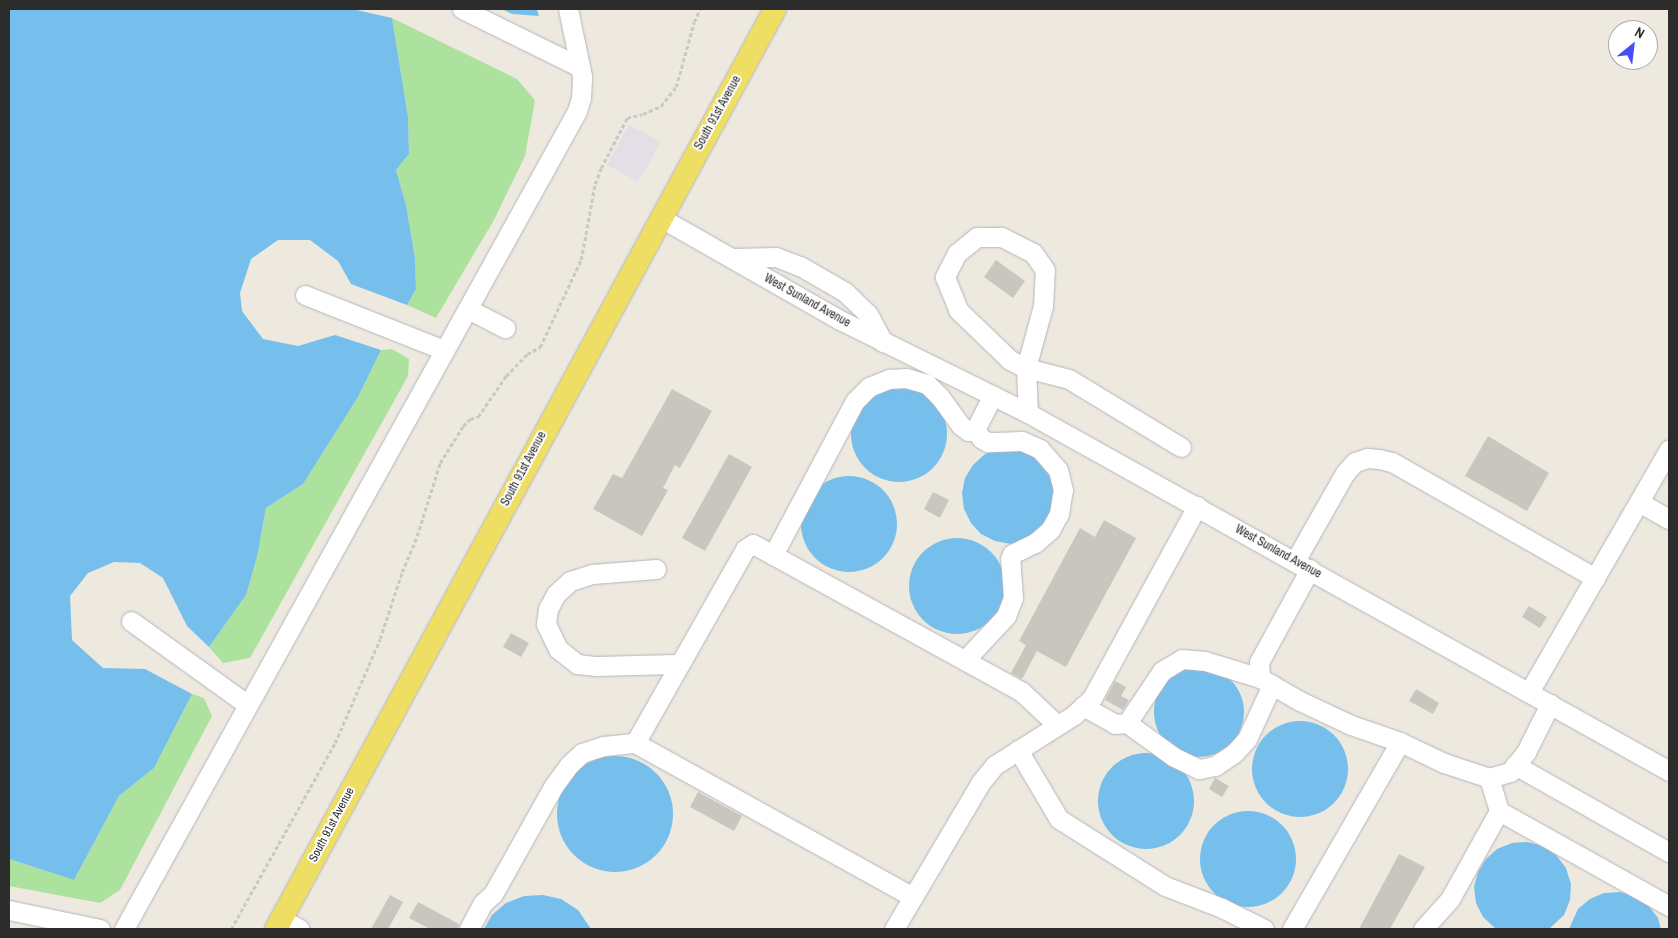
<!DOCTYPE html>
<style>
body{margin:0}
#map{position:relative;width:1678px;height:938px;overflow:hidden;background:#eee9df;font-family:"Archivo Narrow",sans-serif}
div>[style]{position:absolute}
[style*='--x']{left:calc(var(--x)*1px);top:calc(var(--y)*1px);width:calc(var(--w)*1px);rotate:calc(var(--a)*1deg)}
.industrial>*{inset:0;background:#e2dfe6}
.green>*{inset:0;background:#ace29e}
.water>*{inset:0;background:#76beec}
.round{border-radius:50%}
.building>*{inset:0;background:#c9c6bf}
.path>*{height:2.5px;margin-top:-1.25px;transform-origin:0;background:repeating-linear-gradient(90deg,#c8c8c8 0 4px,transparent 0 6.5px)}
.roads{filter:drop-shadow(0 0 1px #b3b4bf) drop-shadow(0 0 1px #b3b4bf)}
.minor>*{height:19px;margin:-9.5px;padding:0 9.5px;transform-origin:9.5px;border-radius:9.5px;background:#fff}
.major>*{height:22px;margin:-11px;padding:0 11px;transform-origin:11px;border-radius:11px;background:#eedf64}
span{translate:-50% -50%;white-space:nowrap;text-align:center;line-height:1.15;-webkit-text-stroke:4px #fff;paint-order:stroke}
.street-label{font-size:12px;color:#2c2c2c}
.frame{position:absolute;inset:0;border:10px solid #2c2c2c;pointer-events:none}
.north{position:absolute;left:1608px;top:20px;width:50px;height:50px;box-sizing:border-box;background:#fff;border:1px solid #ababab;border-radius:50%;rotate:29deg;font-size:14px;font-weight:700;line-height:20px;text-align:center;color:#2c2c2c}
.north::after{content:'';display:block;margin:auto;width:18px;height:22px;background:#444ff6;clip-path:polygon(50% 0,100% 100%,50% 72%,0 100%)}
</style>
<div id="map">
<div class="industrial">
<div style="clip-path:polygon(629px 125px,661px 142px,638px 182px,607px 165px)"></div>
</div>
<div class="green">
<div style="clip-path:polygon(392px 18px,517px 79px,535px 100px,525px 156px,494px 220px,436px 318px,407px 305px,416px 289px,415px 258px,406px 205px,396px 170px,409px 154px,408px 117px)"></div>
<div style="clip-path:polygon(392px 349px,409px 359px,408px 376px,250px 658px,223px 663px,209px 647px,246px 595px,257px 557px,266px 508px,303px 484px,358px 397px,381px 350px)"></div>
<div style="clip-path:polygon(192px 694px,204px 698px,212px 716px,120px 890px,100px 903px,9px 886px,9px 859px,74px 880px,119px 796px,154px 768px)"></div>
</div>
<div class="water">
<div style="clip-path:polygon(9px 9px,352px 9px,392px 18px,408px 117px,409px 154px,396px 170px,406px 205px,415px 258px,416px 289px,407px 305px,351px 284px,338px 261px,310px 240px,278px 240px,251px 259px,240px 293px,242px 311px,263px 339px,298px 346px,335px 335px,381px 350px,358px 397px,303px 484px,266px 508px,257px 557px,246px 595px,209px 647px,187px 626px,163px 578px,140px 563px,114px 562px,88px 573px,70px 596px,72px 640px,103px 668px,145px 669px,192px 694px,154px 768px,119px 796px,74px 880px,9px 859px)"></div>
<div style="clip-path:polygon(502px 9px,537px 9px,539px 16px,512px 14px)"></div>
<div class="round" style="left:851px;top:386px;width:96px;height:96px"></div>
<div style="clip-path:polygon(1015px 448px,1044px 461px,1058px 489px,1051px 521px,1027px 541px,1011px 544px,995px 541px,981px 534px,971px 523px,964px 509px,962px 493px,965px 478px,973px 465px,985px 454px,999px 449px)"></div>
<div class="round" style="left:801px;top:476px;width:96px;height:96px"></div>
<div class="round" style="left:909px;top:538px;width:96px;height:96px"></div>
<div class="round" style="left:1154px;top:667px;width:90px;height:90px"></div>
<div class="round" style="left:1252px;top:721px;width:96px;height:96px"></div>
<div class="round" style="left:1098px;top:753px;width:96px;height:96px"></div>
<div class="round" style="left:557px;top:756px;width:116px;height:116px"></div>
<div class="round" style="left:1200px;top:811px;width:96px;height:96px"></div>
<div style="clip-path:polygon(1527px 842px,1543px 846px,1556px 855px,1566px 868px,1571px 884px,1570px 900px,1564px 915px,1549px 929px,1496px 929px,1483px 917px,1476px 903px,1474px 887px,1478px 872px,1486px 859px,1497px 849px,1512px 843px)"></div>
<div style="clip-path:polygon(1620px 892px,1635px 896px,1648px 905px,1658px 918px,1661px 929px,1569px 929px,1578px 909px,1590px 899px,1604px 893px)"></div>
<div style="clip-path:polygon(543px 895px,561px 899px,578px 910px,591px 929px,484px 929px,492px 915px,506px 903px,524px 896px)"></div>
</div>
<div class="building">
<div style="clip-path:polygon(996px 260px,1025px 281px,1013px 298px,984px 277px)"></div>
<div style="clip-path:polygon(672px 389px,712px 411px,680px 468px,675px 465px,663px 488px,668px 490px,642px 536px,593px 509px,613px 474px,622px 478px)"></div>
<div style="clip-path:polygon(1488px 436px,1549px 473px,1527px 511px,1465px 476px)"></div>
<div style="clip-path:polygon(729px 454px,752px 467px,705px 551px,682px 538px)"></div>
<div style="clip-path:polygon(933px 492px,949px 500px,940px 518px,924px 509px)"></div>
<div style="clip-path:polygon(1104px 520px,1136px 538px,1066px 667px,1037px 651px,1022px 679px,1011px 673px,1026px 645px,1019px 641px,1080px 528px,1095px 537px)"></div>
<div style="clip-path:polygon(1529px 606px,1547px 617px,1540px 628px,1522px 617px)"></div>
<div style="clip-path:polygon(511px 633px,529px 643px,521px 657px,503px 647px)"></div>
<div style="clip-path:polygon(1115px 681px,1126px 687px,1121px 696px,1129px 700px,1123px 710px,1105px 700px)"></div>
<div style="clip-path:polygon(1416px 689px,1439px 703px,1433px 714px,1409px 701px)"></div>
<div style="clip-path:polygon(1215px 778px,1229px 786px,1222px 797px,1209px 789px)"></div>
<div style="clip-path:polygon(698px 792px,742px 816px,734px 831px,690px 807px)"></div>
<div style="clip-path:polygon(1399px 854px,1425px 867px,1390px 929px,1359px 929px)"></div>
<div style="clip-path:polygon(390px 895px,403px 902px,388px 929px,371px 929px)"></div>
<div style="clip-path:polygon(418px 902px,459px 924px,458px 929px,430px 929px,409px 918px)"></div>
</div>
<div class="path">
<div style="--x:231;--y:929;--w:213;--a:-60.8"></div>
<div style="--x:335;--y:743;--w:113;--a:-66.6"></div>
<div style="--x:380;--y:639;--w:71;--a:-71.8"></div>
<div style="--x:402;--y:572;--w:39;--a:-67"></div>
<div style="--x:417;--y:536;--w:77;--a:-72.5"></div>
<div style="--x:440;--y:463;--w:44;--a:-58.1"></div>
<div style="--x:463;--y:426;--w:10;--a:-45"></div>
<div style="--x:470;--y:419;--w:8;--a:-14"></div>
<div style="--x:478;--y:417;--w:50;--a:-55.7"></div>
<div style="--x:506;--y:376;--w:30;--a:-46"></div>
<div style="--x:527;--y:354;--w:15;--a:-28"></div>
<div style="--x:540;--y:347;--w:96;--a:-64.8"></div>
<div style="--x:581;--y:260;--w:77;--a:-79.6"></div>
<div style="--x:595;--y:184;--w:17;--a:-69"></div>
<div style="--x:601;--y:168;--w:56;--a:-62.5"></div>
<div style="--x:627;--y:118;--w:16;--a:-14"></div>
<div style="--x:643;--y:114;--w:20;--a:-24"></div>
<div style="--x:661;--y:106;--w:24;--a:-52"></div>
<div style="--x:676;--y:87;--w:67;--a:-74.5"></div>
<div style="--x:694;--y:22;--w:14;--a:-65"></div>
</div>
<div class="roads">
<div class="minor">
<div style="--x:462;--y:9;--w:131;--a:26.2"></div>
<div style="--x:661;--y:218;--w:204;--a:29.7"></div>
<div style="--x:838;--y:319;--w:212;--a:26.3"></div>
<div style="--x:1028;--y:413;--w:734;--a:29.18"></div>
<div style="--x:732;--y:258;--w:44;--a:-1.3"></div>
<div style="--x:776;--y:257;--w:26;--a:21"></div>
<div style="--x:800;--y:266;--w:52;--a:30"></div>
<div style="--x:845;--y:292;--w:32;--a:44"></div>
<div style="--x:868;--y:314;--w:32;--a:62"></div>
<div style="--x:305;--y:295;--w:149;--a:21.6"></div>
<div style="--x:468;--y:309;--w:42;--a:27.2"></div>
<div style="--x:1028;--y:413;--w:45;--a:-92.5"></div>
<div style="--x:1026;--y:368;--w:64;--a:-74.7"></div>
<div style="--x:1043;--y:306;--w:36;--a:-87"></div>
<div style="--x:1045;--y:270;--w:21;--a:-125"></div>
<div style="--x:1033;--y:253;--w:36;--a:-153"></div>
<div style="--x:1001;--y:237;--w:24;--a:180"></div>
<div style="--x:977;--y:237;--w:26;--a:141"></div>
<div style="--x:957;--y:253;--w:27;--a:117"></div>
<div style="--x:945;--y:277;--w:35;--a:68"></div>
<div style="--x:958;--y:310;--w:72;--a:43.9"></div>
<div style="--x:1010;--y:360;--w:18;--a:27"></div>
<div style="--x:1026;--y:368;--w:44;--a:14.3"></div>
<div style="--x:1069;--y:379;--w:131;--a:31.3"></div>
<div style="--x:1639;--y:502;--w:34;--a:30"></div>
<div style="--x:773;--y:555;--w:174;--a:-62"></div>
<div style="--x:855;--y:401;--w:20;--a:-45"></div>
<div style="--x:869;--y:387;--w:22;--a:-22"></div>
<div style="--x:889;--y:379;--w:17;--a:-3"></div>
<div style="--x:906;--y:378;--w:22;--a:16"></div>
<div style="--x:927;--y:384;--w:18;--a:45"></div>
<div style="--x:940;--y:397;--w:34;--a:54"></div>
<div style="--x:960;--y:425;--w:10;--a:37"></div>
<div style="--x:968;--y:431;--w:7;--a:-8"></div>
<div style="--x:975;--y:430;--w:39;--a:-63"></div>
<div style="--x:1295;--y:561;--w:101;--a:-60.4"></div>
<div style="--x:1345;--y:473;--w:15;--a:-48"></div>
<div style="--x:1355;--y:462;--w:13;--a:-18"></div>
<div style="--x:1367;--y:458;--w:12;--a:5"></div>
<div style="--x:1379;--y:459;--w:13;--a:13"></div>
<div style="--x:1392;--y:462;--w:234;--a:29.7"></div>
<div style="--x:656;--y:569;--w:64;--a:175.5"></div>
<div style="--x:592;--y:574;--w:23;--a:162"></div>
<div style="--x:570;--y:581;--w:19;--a:137"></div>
<div style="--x:556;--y:594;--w:17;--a:118"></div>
<div style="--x:548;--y:609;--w:15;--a:98"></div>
<div style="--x:546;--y:624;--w:28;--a:64"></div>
<div style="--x:558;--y:649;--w:24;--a:38"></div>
<div style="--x:577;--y:664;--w:20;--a:6"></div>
<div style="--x:597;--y:666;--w:78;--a:-1.5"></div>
<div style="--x:675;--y:664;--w:4;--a:27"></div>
<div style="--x:1310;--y:569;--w:106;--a:118.7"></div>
<div style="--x:1259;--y:662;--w:16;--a:86"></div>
<div style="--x:1260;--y:678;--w:46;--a:29.9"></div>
<div style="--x:1300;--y:701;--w:56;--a:25.2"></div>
<div style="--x:1351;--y:725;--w:52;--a:19.1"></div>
<div style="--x:1400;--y:742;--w:49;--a:25.5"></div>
<div style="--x:1444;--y:763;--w:47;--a:18.4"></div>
<div style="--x:1489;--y:778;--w:22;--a:-16"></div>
<div style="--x:1510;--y:772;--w:26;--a:-51"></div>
<div style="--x:1526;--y:752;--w:54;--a:-63.4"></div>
<div style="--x:131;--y:621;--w:144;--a:35.7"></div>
<div style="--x:965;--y:660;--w:60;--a:-47"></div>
<div style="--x:1006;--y:616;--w:19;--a:-69"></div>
<div style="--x:1013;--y:598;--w:39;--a:-94"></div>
<div style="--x:1010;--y:559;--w:5;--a:-68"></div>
<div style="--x:1012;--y:554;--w:25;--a:-26"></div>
<div style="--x:1035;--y:543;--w:20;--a:-41"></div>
<div style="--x:1050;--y:530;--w:18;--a:-61"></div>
<div style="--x:1059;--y:514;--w:24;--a:-81"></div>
<div style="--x:1063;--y:490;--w:21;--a:-104"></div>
<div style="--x:1058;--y:470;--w:28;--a:-131"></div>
<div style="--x:1040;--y:449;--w:20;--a:-156"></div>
<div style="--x:1022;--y:441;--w:34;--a:178"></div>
<div style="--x:988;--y:442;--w:7;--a:-153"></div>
<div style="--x:982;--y:439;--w:11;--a:-128"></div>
<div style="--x:1529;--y:692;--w:280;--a:-60"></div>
<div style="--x:1083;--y:706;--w:37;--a:29"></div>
<div style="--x:1115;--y:724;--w:12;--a:-5"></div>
<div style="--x:1127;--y:723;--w:63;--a:-56.1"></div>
<div style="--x:1162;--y:671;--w:23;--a:-31"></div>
<div style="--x:1182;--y:659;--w:23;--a:5"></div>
<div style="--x:1205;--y:661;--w:58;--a:17.2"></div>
<div style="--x:1127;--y:723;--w:58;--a:35.9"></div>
<div style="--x:1174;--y:757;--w:28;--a:26"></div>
<div style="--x:1199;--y:769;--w:16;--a:-11"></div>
<div style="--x:1215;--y:766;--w:23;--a:-34"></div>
<div style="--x:1234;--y:753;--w:19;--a:-47"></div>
<div style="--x:1247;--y:739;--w:60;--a:-65.2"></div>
<div style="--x:1018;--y:750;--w:80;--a:59.3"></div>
<div style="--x:1059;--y:819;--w:125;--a:32.3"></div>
<div style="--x:1165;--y:886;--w:61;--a:21.1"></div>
<div style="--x:1222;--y:908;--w:47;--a:26.6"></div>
<div style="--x:1515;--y:765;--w:177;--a:29.5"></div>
<div style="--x:1489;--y:778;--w:34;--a:73"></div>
<div style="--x:1499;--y:811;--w:195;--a:29.2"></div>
<div style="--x:913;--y:897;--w:318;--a:-151"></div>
<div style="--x:635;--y:743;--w:223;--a:-60.4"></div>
<div style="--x:745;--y:549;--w:9;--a:-32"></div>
<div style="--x:753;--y:544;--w:307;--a:28.8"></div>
<div style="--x:1022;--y:692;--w:48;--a:43.3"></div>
<div style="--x:9;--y:910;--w:93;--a:11.8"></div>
<div style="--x:281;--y:919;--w:21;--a:28"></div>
<div style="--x:124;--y:929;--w:935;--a:-61.02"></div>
<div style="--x:577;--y:111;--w:14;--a:-73"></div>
<div style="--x:581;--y:98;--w:22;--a:-87"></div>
<div style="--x:582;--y:76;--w:68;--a:-101.8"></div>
<div style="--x:469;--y:929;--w:30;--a:-62"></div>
<div style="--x:483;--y:903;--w:13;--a:-42"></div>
<div style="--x:493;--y:894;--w:123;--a:-60.7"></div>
<div style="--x:553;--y:787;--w:27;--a:-54"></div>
<div style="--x:569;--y:765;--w:18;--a:-43"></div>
<div style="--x:582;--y:753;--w:23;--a:-18"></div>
<div style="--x:604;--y:746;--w:31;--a:-6"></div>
<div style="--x:894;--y:929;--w:171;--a:-59.4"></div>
<div style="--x:981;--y:782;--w:22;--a:-51"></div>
<div style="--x:995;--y:765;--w:93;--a:-32.3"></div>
<div style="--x:1074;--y:715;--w:25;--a:-43"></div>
<div style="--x:1092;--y:698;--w:219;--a:-61.3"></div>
<div style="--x:1292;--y:929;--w:216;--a:-60"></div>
<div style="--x:1423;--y:929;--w:40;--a:-48"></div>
<div style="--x:1450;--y:899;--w:101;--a:-60.9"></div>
</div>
<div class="major">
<div style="--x:276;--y:929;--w:1047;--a:-61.52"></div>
</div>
</div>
<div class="street-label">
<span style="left:718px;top:113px;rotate:-61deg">South 91st Avenue</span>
<span style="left:807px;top:301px;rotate:29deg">West Sunland Avenue</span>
<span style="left:524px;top:469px;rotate:-62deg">South 91st Avenue</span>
<span style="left:1278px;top:552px;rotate:29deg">West Sunland Avenue</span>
<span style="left:332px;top:825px;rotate:-62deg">South 91st Avenue</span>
</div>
<div class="frame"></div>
<div class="north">N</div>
</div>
